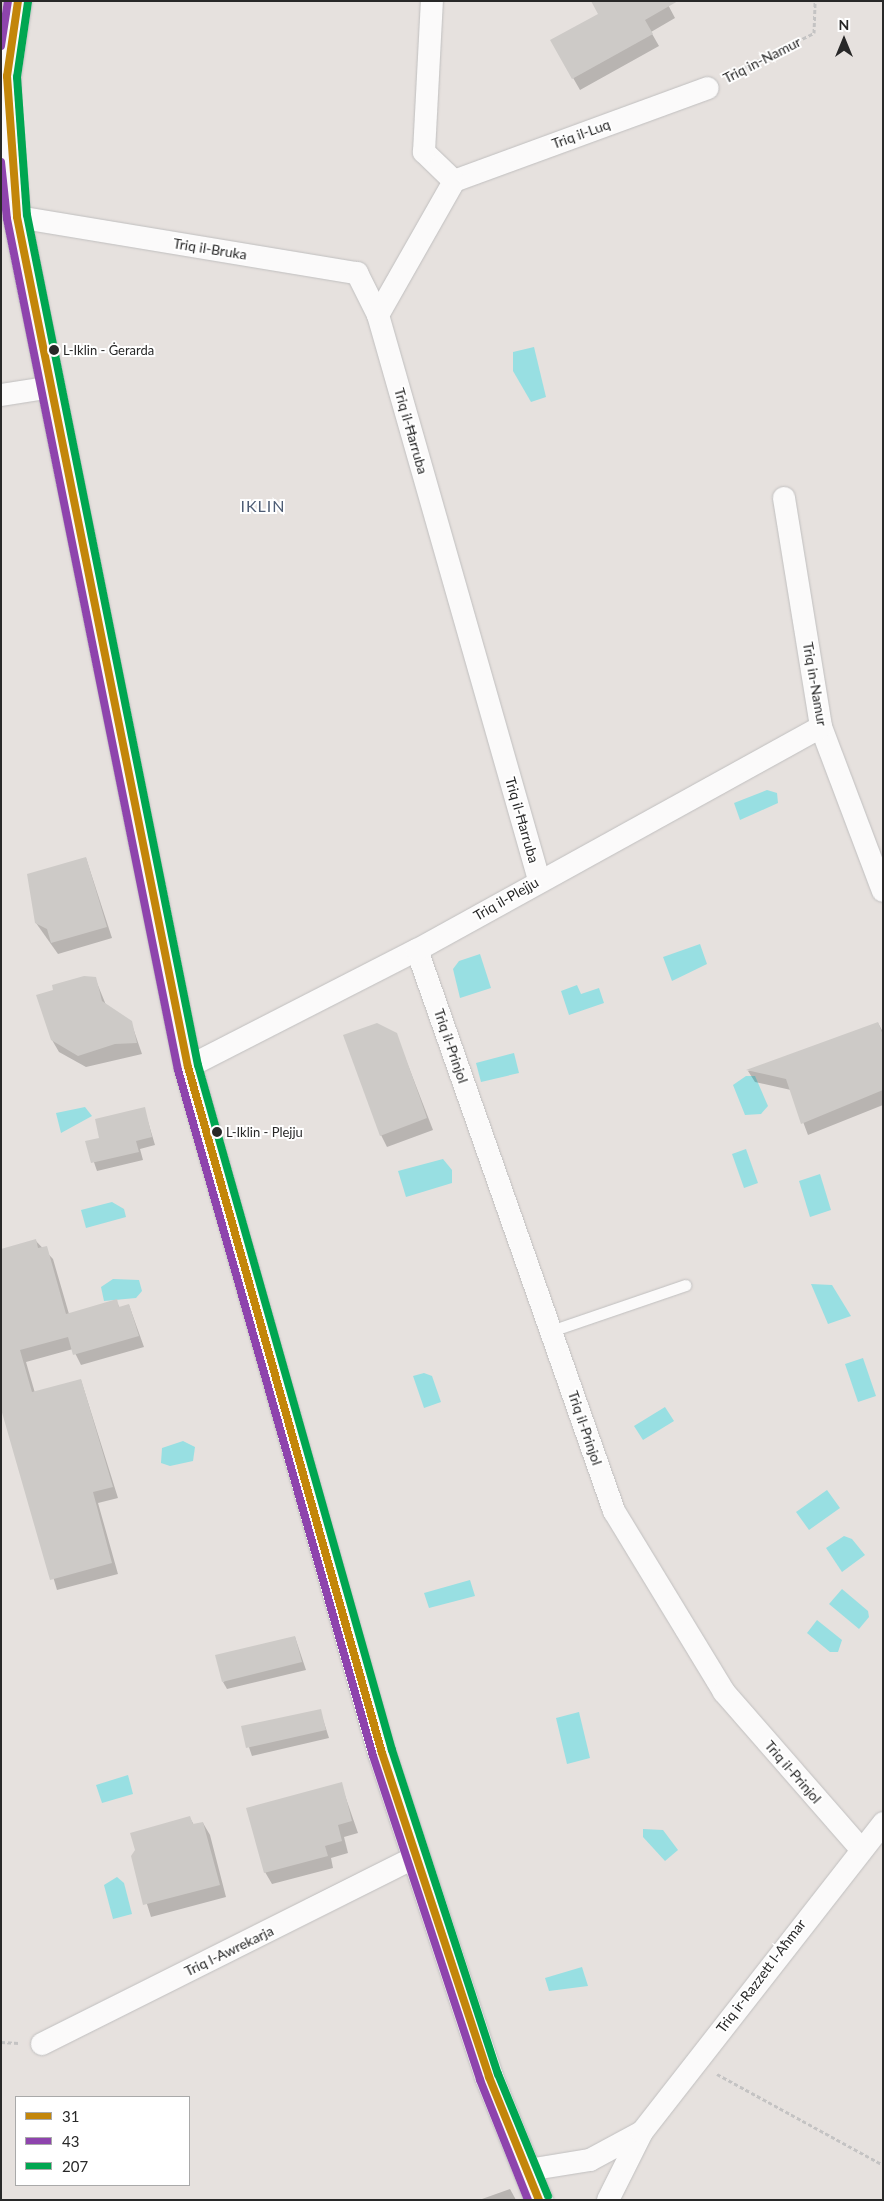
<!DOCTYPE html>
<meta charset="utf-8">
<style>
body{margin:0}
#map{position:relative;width:884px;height:2201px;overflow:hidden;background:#e6e1de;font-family:Lato,sans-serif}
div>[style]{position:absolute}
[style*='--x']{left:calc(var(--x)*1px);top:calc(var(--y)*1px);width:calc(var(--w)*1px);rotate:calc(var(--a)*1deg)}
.water>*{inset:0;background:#98dfe2}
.shadow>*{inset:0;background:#0003}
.building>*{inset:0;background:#cdcac7}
.path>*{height:3px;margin-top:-1.5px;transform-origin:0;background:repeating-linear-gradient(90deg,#c4c3c3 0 4px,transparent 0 6.5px)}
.roads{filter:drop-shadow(0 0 1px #c0bfbf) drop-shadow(0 0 1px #c0bfbf)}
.service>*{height:11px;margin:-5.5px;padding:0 5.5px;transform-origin:5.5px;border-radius:5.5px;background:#fbfafa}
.minor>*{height:22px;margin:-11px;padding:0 11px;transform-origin:11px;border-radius:11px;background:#fbfafa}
.tertiary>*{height:28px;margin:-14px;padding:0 14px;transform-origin:14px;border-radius:14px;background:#fbfafa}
.bus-1>*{height:8px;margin:-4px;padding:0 4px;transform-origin:4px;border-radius:4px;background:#c3860a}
.bus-2>*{height:8px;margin:-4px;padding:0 4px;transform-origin:4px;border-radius:4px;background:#8e44ad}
.bus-3>*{height:8px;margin:-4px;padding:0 4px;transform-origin:4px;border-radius:4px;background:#00a651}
.dots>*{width:14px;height:14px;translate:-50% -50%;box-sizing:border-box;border:2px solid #fff;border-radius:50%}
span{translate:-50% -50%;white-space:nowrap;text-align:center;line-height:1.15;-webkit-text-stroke:4px #fff;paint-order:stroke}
.bus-label{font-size:13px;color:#282828}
.left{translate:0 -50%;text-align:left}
.street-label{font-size:14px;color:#282828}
.quarter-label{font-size:16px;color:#4d5c74;letter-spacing:1px}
.frame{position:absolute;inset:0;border:2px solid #282828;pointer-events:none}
.legend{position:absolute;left:15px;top:2096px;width:175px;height:90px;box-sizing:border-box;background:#fff;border:1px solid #a9a9a9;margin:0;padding:6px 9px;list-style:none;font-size:15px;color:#282828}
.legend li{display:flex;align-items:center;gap:10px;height:25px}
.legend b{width:25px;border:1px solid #a9a9a9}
.north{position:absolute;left:819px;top:15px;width:50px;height:50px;-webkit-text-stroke:4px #fff;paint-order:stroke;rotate:0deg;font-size:14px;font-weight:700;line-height:20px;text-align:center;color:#282828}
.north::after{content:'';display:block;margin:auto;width:18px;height:22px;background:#282828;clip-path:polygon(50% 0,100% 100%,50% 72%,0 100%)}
</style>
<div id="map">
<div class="water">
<div style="clip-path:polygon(534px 347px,546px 397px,531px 402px,513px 371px,513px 352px)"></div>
<div style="clip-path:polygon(767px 790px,777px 793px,778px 803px,740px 820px,734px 803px)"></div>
<div style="clip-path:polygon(700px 944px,707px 964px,672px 981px,663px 957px)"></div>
<div style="clip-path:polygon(480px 954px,491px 988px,460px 998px,453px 969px,459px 961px)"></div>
<div style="clip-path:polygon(577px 985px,581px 994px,599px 988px,604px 1003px,569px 1015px,561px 991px)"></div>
<div style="clip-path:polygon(514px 1053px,519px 1073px,481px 1082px,476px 1063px)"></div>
<div style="clip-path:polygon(746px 1076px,755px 1076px,768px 1106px,761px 1114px,745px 1115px,733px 1085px)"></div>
<div style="clip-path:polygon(85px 1107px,92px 1116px,61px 1133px,56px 1113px)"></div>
<div style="clip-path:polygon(746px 1149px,758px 1183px,744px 1188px,732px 1154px)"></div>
<div style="clip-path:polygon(443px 1159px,452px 1170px,452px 1183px,406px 1197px,398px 1171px)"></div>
<div style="clip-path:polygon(820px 1174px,831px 1210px,810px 1217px,799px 1181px)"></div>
<div style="clip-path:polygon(112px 1202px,124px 1209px,126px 1217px,86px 1228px,81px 1210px)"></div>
<div style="clip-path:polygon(113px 1279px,139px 1280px,142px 1291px,136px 1298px,104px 1301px,101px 1287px)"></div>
<div style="clip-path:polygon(811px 1284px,832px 1285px,851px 1316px,828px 1324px)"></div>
<div style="clip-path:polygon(863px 1358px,876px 1396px,858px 1402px,845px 1364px)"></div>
<div style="clip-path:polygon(424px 1373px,432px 1376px,441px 1402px,424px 1408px,413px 1376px)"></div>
<div style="clip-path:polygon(665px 1407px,674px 1421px,643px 1440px,634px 1426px)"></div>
<div style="clip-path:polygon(183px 1441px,195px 1447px,193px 1461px,170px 1466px,161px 1463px,162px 1448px)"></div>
<div style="clip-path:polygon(827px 1490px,840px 1508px,809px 1530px,796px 1512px)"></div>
<div style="clip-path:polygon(844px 1536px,852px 1539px,865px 1555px,842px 1572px,826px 1548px)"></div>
<div style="clip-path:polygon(470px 1580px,475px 1596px,429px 1608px,424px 1593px)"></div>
<div style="clip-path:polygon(842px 1589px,868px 1611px,869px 1617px,859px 1629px,829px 1604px)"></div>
<div style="clip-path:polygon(817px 1620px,842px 1640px,838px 1652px,830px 1652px,807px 1633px)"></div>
<div style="clip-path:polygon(579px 1712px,590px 1758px,567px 1764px,556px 1718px)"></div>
<div style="clip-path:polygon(128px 1775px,133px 1794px,102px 1803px,96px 1785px)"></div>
<div style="clip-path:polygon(643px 1829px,663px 1830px,678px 1850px,665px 1861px,643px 1837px)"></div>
<div style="clip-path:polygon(117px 1877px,124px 1883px,132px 1914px,113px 1919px,104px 1885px)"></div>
<div style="clip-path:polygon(582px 1967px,588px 1986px,549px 1991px,545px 1978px)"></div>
</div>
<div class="shadow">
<div style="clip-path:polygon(666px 1px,675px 18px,651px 32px,659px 46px,580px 90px,552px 41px,600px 14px)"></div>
<div style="clip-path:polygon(86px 858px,112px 938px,58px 954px,36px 923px)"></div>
<div style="clip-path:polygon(95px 978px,106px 1005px,131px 1022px,142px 1054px,86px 1067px,59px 1052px,52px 1040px,55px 991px)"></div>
<div style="clip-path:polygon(878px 1023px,883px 1032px,883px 1105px,808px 1135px,791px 1090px,755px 1082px,748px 1071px)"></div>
<div style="clip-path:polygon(396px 1034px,433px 1130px,387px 1147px,381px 1135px)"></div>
<div style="clip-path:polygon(144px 1108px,155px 1145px,140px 1149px,143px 1160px,97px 1171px,87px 1142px,101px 1139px)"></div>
<div style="clip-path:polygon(35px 1240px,53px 1259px,69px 1314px,116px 1301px,120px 1308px,129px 1305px,144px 1347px,81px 1365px,73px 1349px,26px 1362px,35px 1393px,81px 1380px,118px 1498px,98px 1503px,118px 1574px,57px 1590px,1px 1401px)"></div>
<div style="clip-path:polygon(295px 1637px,306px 1670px,227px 1689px,223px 1682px)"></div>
<div style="clip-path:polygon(320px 1710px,329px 1738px,252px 1756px,242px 1727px)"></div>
<div style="clip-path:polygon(341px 1784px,358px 1833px,344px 1837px,348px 1853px,331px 1858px,333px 1868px,272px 1884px,265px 1872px)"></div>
<div style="clip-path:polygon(190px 1818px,194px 1825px,203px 1823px,210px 1835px,226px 1897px,151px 1917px,132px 1856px)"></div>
<div style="clip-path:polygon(510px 2189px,516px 2200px,482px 2200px,482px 2199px)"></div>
</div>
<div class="building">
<div style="clip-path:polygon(591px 1px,678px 1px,645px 20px,653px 34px,572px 79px,550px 40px,598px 14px)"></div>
<div style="clip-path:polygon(86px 857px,107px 927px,51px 943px,47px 929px,35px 923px,27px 874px)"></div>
<div style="clip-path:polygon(84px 976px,96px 977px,102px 1001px,132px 1021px,137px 1043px,115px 1044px,78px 1056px,51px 1040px,36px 995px,53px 990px,52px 985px)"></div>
<div style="clip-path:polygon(878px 1022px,883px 1035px,883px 1090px,801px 1124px,786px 1079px,746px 1070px)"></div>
<div style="clip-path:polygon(377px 1023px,397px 1033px,427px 1118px,380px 1136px,343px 1035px)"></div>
<div style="clip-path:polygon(145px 1107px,152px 1137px,136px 1141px,139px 1152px,91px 1163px,85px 1141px,99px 1138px,95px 1119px)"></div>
<div style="clip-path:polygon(36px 1239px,38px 1248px,47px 1246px,66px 1314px,117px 1299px,119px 1307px,129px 1304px,139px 1336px,73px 1355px,68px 1337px,20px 1350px,32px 1392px,81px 1379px,113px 1487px,93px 1492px,112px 1563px,50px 1580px,1px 1409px,1px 1249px)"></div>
<div style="clip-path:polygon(295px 1636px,302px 1662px,222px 1682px,215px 1655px)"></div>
<div style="clip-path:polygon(321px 1709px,326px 1730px,246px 1748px,241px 1726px)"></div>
<div style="clip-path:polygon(342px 1782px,352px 1821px,338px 1825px,342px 1841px,325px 1846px,328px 1856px,264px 1873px,246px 1808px)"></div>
<div style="clip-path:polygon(190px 1816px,193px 1824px,203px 1822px,220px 1885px,143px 1905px,131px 1856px,135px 1850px,130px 1833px)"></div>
</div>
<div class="path">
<div style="--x:727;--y:76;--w:97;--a:-26.3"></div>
<div style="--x:814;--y:33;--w:32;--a:-88"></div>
<div style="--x:1;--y:2042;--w:18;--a:3"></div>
<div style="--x:717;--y:2074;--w:189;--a:28.7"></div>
</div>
<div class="roads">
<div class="service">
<div style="--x:551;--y:1331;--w:142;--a:-18.9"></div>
</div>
<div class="minor">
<div style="--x:454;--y:181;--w:270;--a:-20.1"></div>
<div style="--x:17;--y:217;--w:345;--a:9.4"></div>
<div style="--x:357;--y:273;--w:47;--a:63.4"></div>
<div style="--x:378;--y:315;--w:587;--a:74.09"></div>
<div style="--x:378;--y:315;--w:154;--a:-60.4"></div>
<div style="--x:454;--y:181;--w:42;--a:-136"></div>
<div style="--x:424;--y:152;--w:151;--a:-87"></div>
<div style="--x:1;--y:395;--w:52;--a:-8.9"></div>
<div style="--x:784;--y:498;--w:232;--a:80.8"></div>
<div style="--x:821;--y:727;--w:175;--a:69.3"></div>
<div style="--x:417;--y:950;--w:595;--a:70.65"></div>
<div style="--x:614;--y:1511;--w:212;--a:58.7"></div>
<div style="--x:724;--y:1692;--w:207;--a:48.9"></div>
<div style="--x:188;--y:1067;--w:257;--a:-27.1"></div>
<div style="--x:417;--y:950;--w:461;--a:-28.9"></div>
<div style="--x:42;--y:2044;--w:417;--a:-26.6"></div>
<div style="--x:528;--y:2170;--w:63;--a:-9.2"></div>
<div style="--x:590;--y:2160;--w:59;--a:-28.3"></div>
<div style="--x:608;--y:2200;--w:76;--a:-63.4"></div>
<div style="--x:642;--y:2132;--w:392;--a:-52"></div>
</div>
<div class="tertiary">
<div style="--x:18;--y:1;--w:76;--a:98.3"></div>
<div style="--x:7;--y:76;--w:45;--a:90"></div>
<div style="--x:7;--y:121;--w:97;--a:84.1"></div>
<div style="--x:17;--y:217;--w:867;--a:78.63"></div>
<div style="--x:188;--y:1067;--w:713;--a:74.21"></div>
<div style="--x:382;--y:1753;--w:341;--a:71.7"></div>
<div style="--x:489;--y:2077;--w:133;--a:67.9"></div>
</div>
</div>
<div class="bus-1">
<div style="--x:18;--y:1;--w:76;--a:98.3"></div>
<div style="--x:7;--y:76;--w:141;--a:85.9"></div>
<div style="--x:17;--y:217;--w:867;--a:78.63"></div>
<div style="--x:188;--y:1067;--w:713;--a:74.21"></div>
<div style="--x:382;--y:1753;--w:341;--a:71.7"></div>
<div style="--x:489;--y:2077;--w:133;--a:67.9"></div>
</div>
<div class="bus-2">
<div style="--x:1;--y:46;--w:46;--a:-81.2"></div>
<div style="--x:1;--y:162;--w:57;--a:84"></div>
<div style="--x:7;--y:219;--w:868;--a:78.64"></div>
<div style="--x:178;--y:1070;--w:713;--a:74.13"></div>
<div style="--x:373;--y:1756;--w:341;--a:71.7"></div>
<div style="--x:480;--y:2080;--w:129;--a:68.2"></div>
</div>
<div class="bus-3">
<div style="--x:28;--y:2;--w:76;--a:98.3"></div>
<div style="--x:17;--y:77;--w:138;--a:85.9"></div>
<div style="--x:27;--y:215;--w:867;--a:78.63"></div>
<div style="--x:198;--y:1065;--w:712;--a:74.19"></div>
<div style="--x:392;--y:1750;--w:341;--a:71.9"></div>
<div style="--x:498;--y:2074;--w:132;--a:67.7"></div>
</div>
<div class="dots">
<div style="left:54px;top:350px;background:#282828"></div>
<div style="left:217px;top:1132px;background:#282828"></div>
</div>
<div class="bus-label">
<span class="left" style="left:63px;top:350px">L-Iklin - Ġerarda</span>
<span class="left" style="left:226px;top:1132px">L-Iklin - Plejju</span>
</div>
<div class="street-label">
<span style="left:762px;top:60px;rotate:-27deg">Triq in-Namur</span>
<span style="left:581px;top:134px;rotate:-20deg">Triq il-Luq</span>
<span style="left:210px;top:249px;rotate:9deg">Triq il-Bruka</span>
<span style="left:411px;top:431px;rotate:74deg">Triq il-Ħarruba</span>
<span style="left:815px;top:684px;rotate:80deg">Triq in-Namur</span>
<span style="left:522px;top:820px;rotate:74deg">Triq il-Ħarruba</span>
<span style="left:506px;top:899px;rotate:-30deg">Triq il-Plejju</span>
<span style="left:451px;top:1046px;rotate:71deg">Triq il-Prinjol</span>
<span style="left:585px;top:1428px;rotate:71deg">Triq il-Prinjol</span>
<span style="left:793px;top:1772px;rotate:49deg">Triq il-Prinjol</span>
<span style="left:229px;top:1951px;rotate:-26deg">Triq l-Awrekarja</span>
<span style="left:761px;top:1976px;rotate:-53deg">Triq ir-Razzett l-Aħmar</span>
</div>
<div class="quarter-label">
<span style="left:263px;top:506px">IKLIN</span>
</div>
<div class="frame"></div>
<ul class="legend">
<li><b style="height:6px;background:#c3860a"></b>31</li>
<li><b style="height:6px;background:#8e44ad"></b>43</li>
<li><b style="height:6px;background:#00a651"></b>207</li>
</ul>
<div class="north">N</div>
</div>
